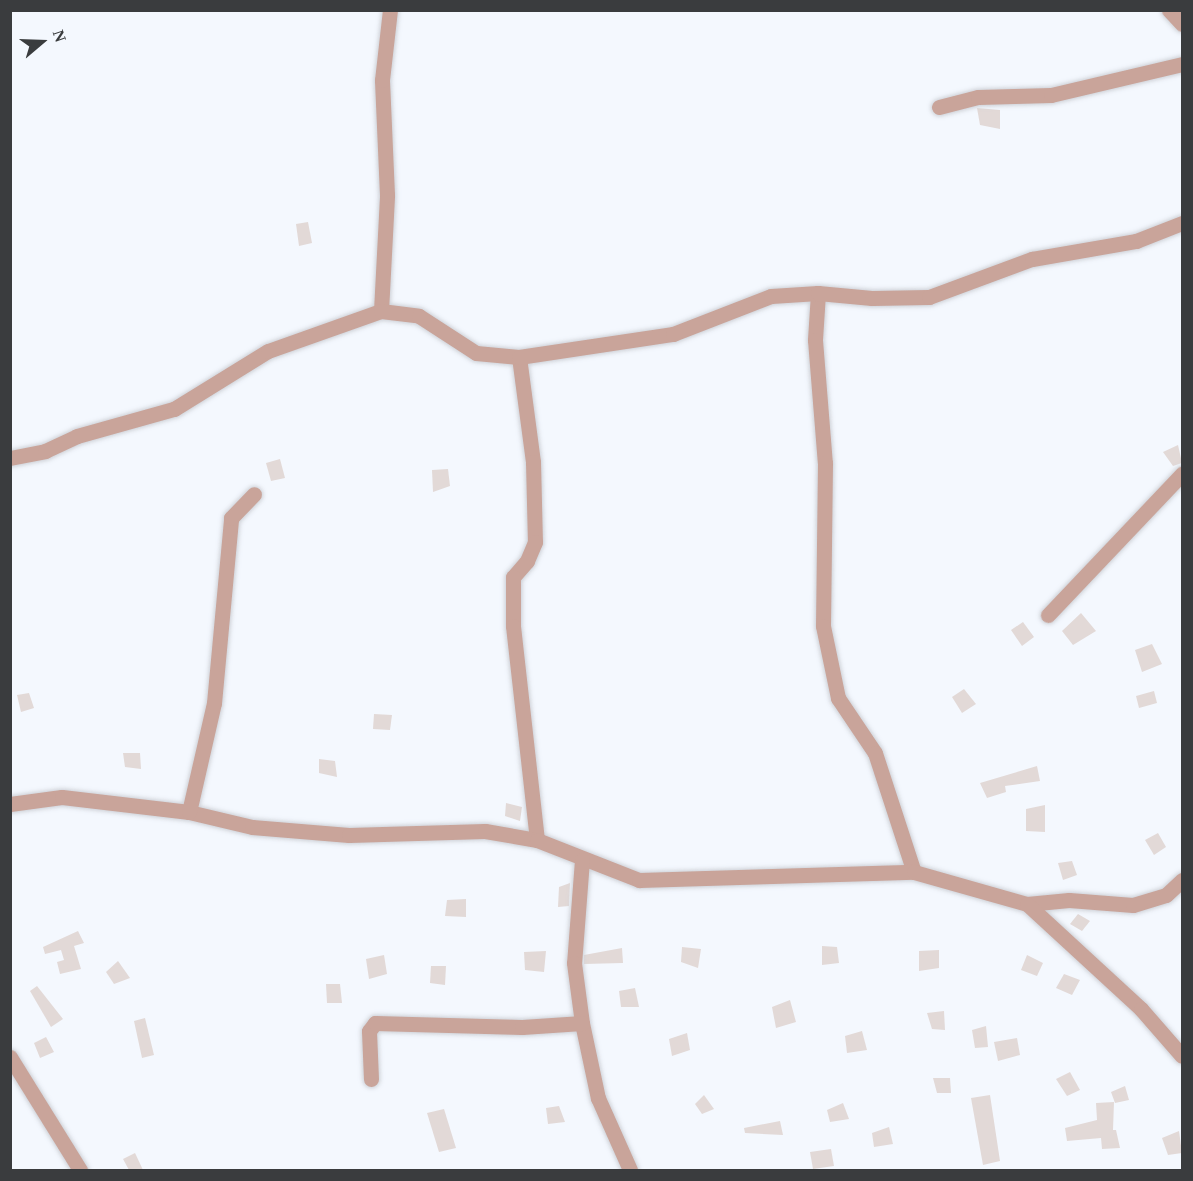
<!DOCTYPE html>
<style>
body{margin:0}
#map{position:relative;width:1193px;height:1181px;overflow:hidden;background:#f4f8fe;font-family:Georgia,serif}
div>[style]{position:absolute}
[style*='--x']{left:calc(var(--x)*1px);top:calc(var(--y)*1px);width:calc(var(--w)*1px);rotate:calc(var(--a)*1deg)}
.building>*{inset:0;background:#e2d9d7}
.roads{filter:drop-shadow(0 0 2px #cfd2d8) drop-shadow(0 0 2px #cfd2d8)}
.minor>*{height:15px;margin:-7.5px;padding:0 7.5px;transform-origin:7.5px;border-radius:7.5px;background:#c9a49a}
span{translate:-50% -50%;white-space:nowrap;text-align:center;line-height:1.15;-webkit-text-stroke:4.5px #f4f8fe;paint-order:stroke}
.frame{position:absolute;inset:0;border:12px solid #3a3c3e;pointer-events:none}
.north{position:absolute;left:12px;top:12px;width:60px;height:60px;-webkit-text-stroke:4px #f4f8fe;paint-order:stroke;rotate:71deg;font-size:16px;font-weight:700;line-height:24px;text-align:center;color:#3a3c3e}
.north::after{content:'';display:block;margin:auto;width:21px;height:27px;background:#3a3c3e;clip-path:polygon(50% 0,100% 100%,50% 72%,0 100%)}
</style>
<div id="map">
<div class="building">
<div style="clip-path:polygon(977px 108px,1000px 110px,1000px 129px,980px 125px)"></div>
<div style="clip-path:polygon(308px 222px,312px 243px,299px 246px,296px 224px)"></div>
<div style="clip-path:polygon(1178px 445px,1182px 463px,1173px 466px,1163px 452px)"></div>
<div style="clip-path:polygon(280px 459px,285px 478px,271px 481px,266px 463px)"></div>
<div style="clip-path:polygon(448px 469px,450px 486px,433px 492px,432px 470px)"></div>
<div style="clip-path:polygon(1081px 613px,1096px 631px,1073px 645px,1062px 631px)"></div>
<div style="clip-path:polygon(1023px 622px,1034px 637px,1022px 646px,1011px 630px)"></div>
<div style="clip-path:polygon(1152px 644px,1162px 664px,1142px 672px,1135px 650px)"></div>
<div style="clip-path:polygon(964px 689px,976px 704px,962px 713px,952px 697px)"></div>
<div style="clip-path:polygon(1154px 691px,1157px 703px,1139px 708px,1136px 696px)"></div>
<div style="clip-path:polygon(29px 693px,34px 708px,21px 712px,17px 695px)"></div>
<div style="clip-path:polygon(374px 714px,392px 715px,390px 730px,373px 729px)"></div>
<div style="clip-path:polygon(123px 753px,140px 753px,141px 769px,125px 767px)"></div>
<div style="clip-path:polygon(319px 759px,335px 761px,337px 777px,319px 773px)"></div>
<div style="clip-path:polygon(1037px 766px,1040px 781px,1005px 786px,1006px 792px,987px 798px,980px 783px)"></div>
<div style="clip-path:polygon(506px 803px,522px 807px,520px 821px,505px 816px)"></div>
<div style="clip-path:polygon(1045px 805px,1045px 832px,1026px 831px,1026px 809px)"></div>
<div style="clip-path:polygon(1158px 833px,1166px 847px,1154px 855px,1145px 840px)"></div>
<div style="clip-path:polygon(1072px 861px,1077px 875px,1063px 880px,1058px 863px)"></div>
<div style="clip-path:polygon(570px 883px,569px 906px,558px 907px,559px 887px)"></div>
<div style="clip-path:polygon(466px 899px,466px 917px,445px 916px,447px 900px)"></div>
<div style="clip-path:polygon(1078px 914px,1090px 921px,1082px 931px,1070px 924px)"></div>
<div style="clip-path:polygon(78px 931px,84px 943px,74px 946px,81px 969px,60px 974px,57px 962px,64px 960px,61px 950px,45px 954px,43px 947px)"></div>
<div style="clip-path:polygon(822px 946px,837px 947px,839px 963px,822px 965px)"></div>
<div style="clip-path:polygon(682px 947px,701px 949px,698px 968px,681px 962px)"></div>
<div style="clip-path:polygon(622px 948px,623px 963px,584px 964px,584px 955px)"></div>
<div style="clip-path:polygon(939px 950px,939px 968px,919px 971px,919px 951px)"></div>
<div style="clip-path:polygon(546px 951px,544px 972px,525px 970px,524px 952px)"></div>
<div style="clip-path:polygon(384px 955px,387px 974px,369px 979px,366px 959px)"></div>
<div style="clip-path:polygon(1027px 955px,1043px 963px,1037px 976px,1021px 970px)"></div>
<div style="clip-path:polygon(118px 961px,130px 978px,114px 984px,106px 972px)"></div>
<div style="clip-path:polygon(431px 966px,446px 966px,445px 985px,430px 983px)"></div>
<div style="clip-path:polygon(1064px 974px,1080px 980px,1072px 995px,1056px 988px)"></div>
<div style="clip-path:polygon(326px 984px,340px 984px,342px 1003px,327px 1003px)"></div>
<div style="clip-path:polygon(37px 986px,63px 1019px,51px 1027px,30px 991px)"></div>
<div style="clip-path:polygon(635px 988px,639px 1007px,621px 1007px,619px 991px)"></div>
<div style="clip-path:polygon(790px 1000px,796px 1022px,776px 1028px,772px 1007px)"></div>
<div style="clip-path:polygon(944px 1011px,945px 1030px,932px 1029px,927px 1013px)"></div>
<div style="clip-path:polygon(145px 1018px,154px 1055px,142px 1058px,134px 1021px)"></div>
<div style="clip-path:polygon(986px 1026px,988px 1047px,975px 1048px,972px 1030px)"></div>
<div style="clip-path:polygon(862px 1031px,867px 1050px,847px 1053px,845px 1036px)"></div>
<div style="clip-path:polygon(687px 1033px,690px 1050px,672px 1056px,669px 1039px)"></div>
<div style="clip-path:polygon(46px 1037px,54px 1052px,40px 1058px,34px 1043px)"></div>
<div style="clip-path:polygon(1017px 1038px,1020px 1055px,998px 1061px,994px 1042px)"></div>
<div style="clip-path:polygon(1070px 1072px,1080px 1090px,1067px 1096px,1056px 1079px)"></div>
<div style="clip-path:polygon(933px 1078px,950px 1078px,951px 1093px,937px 1093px)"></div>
<div style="clip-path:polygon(1125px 1086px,1129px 1100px,1115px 1103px,1111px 1092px)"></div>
<div style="clip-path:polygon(704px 1095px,714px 1109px,702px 1114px,695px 1104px)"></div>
<div style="clip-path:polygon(990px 1095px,1000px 1161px,983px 1165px,971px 1098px)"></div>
<div style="clip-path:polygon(1114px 1102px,1113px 1130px,1116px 1130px,1120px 1148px,1102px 1149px,1101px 1138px,1067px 1141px,1065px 1128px,1097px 1120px,1096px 1103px)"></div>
<div style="clip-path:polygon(843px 1103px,849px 1119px,830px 1122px,827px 1110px)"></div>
<div style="clip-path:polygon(559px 1106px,565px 1122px,548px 1124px,546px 1108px)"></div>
<div style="clip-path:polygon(444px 1109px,456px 1148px,439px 1152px,427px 1113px)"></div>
<div style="clip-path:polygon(780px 1121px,783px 1135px,745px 1133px,744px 1128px)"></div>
<div style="clip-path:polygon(889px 1127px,893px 1144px,874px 1147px,872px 1133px)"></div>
<div style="clip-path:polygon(1179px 1131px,1182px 1153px,1168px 1155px,1162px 1138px)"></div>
<div style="clip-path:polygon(831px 1149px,834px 1166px,813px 1169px,810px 1152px)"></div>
<div style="clip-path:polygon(135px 1153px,143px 1170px,129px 1170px,123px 1159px)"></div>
</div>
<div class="roads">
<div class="minor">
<div style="--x:1169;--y:10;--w:19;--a:47"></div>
<div style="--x:939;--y:107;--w:40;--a:-14.4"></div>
<div style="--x:978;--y:97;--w:73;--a:-1.6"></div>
<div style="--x:1051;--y:95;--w:135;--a:-13.3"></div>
<div style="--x:818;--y:293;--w:47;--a:93.7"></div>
<div style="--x:815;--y:340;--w:123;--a:85.4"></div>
<div style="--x:825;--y:463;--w:163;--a:90.7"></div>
<div style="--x:823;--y:626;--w:74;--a:78.2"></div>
<div style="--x:838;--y:698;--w:66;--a:56.1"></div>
<div style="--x:875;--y:753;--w:125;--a:71.9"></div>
<div style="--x:381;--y:311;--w:116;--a:-87"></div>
<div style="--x:387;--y:195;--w:115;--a:-92.5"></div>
<div style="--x:382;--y:80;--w:70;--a:-83.5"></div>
<div style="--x:519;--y:357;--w:106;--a:82.4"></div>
<div style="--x:533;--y:462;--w:80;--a:88.6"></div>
<div style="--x:535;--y:542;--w:21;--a:113"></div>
<div style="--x:527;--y:561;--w:21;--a:131"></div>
<div style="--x:513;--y:577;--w:49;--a:90"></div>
<div style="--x:513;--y:626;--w:215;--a:83.6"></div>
<div style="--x:10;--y:458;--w:36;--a:-11"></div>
<div style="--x:45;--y:451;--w:35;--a:-25"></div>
<div style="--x:77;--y:436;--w:101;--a:-15.6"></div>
<div style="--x:174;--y:409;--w:110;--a:-31.7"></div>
<div style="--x:268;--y:351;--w:120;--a:-19.5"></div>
<div style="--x:381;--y:311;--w:38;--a:7"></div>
<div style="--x:419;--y:316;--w:68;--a:33"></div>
<div style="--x:476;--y:353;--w:43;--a:5.3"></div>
<div style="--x:519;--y:357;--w:156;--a:-8.5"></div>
<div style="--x:673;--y:334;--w:105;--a:-21.2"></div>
<div style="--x:771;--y:296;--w:47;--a:-3.7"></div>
<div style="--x:818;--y:293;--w:54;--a:5.3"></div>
<div style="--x:872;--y:298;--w:57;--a:-1"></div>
<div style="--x:929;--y:297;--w:110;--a:-20.3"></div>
<div style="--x:1032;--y:259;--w:106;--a:-9.8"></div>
<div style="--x:1136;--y:241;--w:49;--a:-21.4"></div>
<div style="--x:1048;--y:615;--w:195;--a:-46.5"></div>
<div style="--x:10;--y:804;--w:52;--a:-7.7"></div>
<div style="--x:62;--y:797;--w:128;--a:6.7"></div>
<div style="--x:189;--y:812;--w:65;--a:13.4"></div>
<div style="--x:252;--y:827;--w:97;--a:4.7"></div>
<div style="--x:349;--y:835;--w:136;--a:-1.7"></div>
<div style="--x:485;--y:831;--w:53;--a:9.8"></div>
<div style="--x:537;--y:840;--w:110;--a:21.4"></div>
<div style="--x:639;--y:880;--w:275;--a:-1.7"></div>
<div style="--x:914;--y:872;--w:117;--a:15.8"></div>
<div style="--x:1027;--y:904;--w:42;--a:-5.4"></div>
<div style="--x:1069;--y:900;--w:64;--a:4.5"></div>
<div style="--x:1133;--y:905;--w:34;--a:-17"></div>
<div style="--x:1166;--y:895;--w:22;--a:-43"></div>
<div style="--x:189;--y:812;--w:112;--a:-77.1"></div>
<div style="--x:214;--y:703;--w:186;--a:-84.7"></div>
<div style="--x:231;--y:518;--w:33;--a:-46"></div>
<div style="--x:582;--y:860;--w:103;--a:94.4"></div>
<div style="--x:574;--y:963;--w:61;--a:82.4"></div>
<div style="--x:582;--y:1023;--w:77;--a:78"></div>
<div style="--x:598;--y:1098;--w:79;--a:66"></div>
<div style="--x:1027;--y:904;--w:155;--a:42.6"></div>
<div style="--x:1141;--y:1009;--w:62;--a:48.9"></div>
<div style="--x:10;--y:1057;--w:133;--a:58.2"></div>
<div style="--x:371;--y:1079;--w:48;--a:-92.4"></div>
<div style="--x:369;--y:1031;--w:10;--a:-53"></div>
<div style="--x:375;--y:1023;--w:147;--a:1.6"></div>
<div style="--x:522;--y:1027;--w:60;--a:-3.8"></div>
</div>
</div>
<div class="frame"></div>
<div class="north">N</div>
</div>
